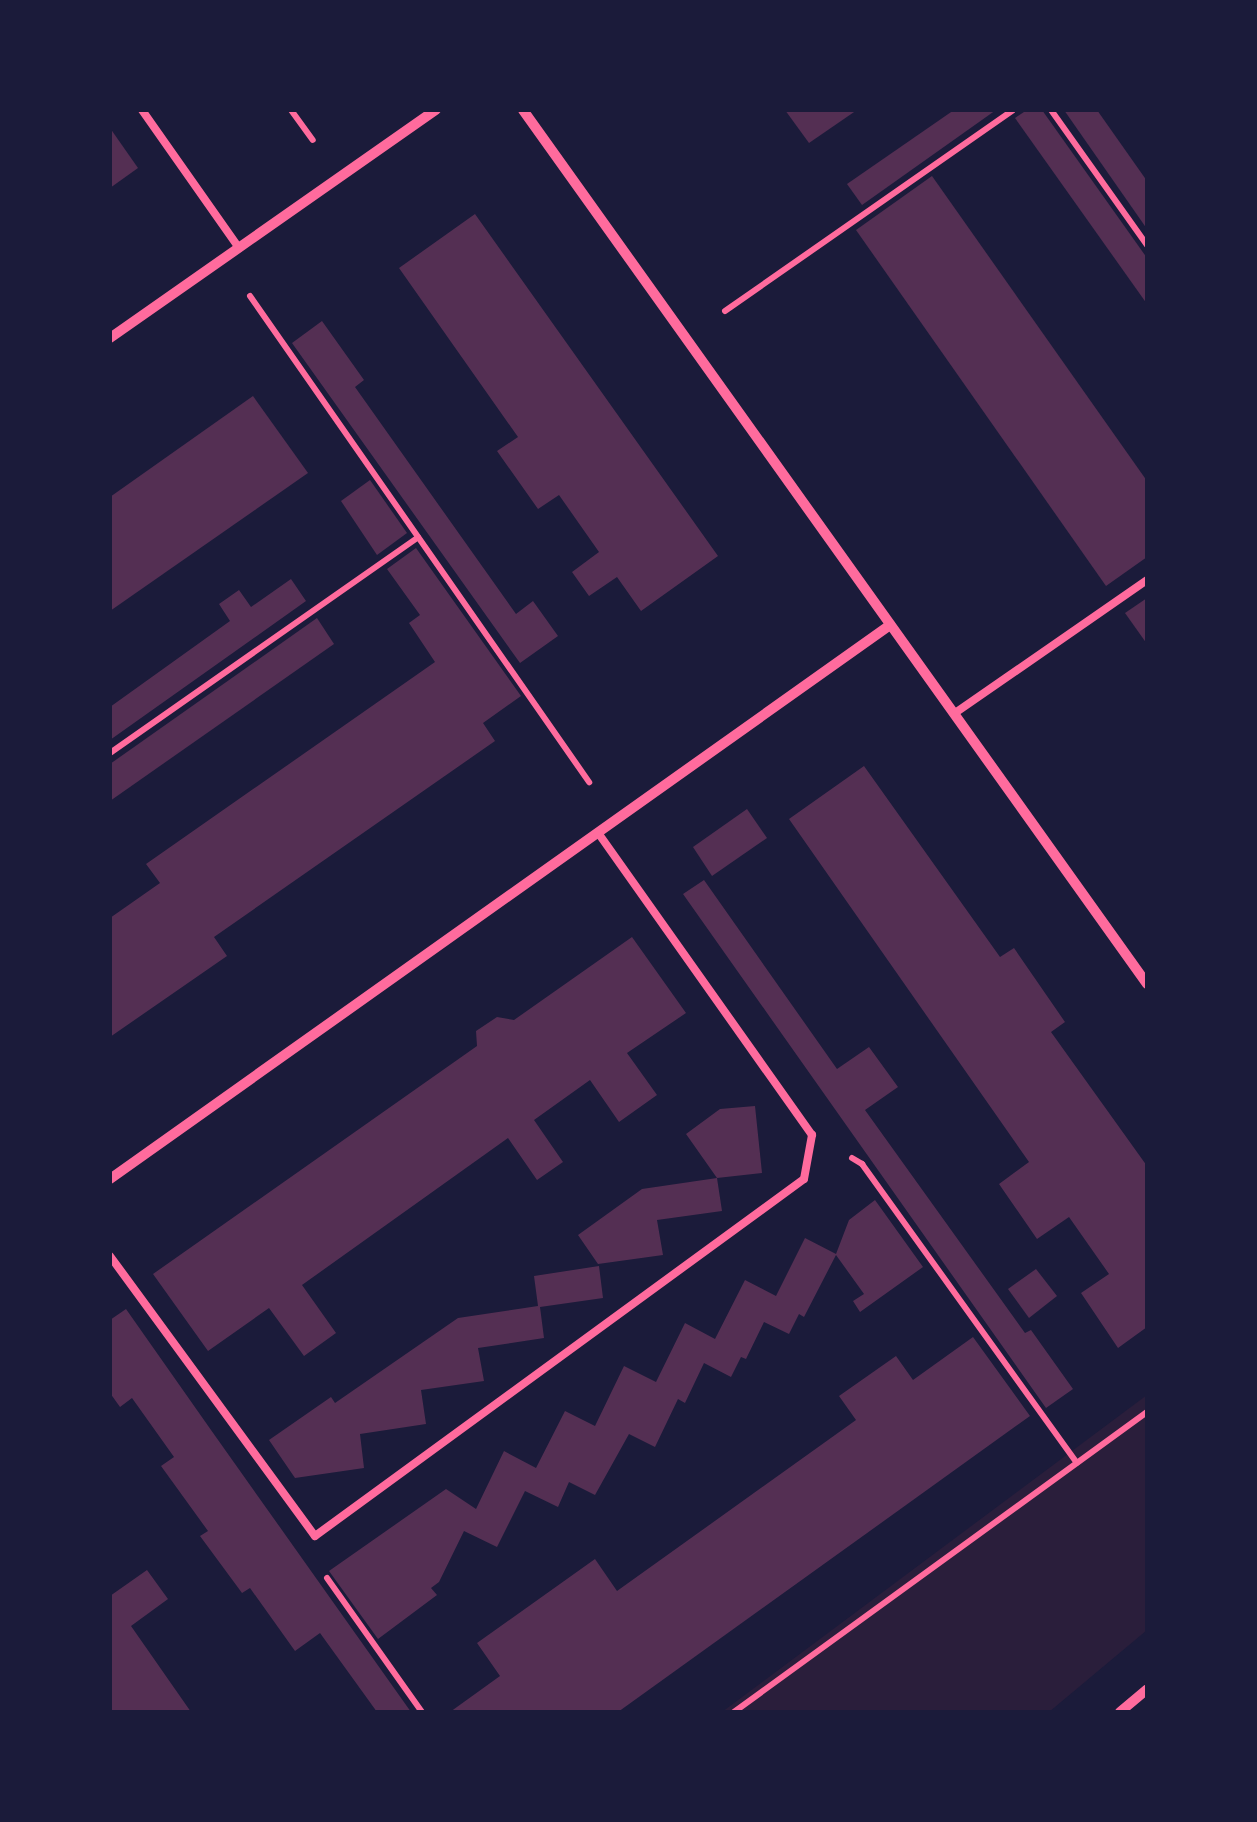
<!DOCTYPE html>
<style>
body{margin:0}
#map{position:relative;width:1257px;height:1822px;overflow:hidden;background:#1b1b3a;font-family:Signika,sans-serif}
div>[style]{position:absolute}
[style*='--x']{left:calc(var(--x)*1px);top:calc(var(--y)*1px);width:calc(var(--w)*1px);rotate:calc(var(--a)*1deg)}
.green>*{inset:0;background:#2a1e3b}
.building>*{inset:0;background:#542f53}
.path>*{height:6px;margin:-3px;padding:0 3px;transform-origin:3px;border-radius:3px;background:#ff6b9d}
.service>*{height:8px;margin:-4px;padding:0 4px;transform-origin:4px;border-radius:4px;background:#ff6b9d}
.minor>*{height:10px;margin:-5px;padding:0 5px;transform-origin:5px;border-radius:5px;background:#ff6b9d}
span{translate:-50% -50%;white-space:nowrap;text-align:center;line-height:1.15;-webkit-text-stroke:8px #1b1b3a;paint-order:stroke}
.frame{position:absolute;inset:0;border:112px solid #1b1b3a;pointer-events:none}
</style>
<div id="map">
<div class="green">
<div style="clip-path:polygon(1147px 1395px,1147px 1630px,1049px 1712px,722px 1712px)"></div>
</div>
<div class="building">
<div style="clip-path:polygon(785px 110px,857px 110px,809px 143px)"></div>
<div style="clip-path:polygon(954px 110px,996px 110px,862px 205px,847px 184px)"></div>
<div style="clip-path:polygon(1027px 110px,1042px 110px,1147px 258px,1147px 304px,1015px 118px)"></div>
<div style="clip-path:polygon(1064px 110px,1097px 110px,1147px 181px,1147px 229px)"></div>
<div style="clip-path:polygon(110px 128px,138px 168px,110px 188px)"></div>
<div style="clip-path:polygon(932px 176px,1147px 481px,1147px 557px,1106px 586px,856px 230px)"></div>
<div style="clip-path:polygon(475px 214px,718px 556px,641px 611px,617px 577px,589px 596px,572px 572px,599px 552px,559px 495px,538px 509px,497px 451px,518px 437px,399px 268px)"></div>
<div style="clip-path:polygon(322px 321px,364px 380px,355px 387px,516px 614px,533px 601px,558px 636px,520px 663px,292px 343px)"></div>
<div style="clip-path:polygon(253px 396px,308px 473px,110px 611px,110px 497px)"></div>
<div style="clip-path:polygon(370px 480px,407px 533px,377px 555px,341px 501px)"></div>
<div style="clip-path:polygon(416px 548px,521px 696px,483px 723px,495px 741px,214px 937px,227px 956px,110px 1037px,110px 918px,160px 883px,146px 864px,435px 662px,409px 623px,420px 615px,387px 569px)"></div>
<div style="clip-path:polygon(291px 579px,306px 601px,110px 740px,110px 707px,230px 621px,219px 604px,239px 590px,251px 607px)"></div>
<div style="clip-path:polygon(1147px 598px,1147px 644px,1125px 613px)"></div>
<div style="clip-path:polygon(317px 618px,334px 644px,110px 801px,110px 764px)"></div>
<div style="clip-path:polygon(864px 766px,1000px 957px,1014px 948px,1065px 1022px,1051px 1032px,1147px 1166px,1147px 1327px,1118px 1348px,1081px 1293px,1109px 1274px,1069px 1217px,1037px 1239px,999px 1184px,1029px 1162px,789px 819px)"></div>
<div style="clip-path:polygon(747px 809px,767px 838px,712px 876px,693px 847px)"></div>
<div style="clip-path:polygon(704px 880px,837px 1069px,869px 1047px,898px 1087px,865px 1110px,1025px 1333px,1031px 1330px,1073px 1389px,1046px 1408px,683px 894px)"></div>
<div style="clip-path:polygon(632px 937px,686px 1013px,627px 1053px,657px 1095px,619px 1122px,590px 1080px,534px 1120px,563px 1162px,537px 1180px,508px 1138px,302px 1285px,336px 1333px,304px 1356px,269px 1308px,208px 1351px,153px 1274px,477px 1046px,476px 1031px,497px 1017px,514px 1020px)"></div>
<div style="clip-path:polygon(755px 1106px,762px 1173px,717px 1178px,722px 1211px,657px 1220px,663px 1255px,598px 1264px,578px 1235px,642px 1189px,717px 1178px,686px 1134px,720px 1109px)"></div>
<div style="clip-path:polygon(875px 1200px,923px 1267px,860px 1312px,853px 1301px,864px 1294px,836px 1255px,804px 1317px,799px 1314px,789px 1334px,764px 1322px,746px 1359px,741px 1357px,731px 1377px,704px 1363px,685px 1403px,678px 1399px,655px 1447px,629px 1434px,595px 1495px,569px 1482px,558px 1507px,525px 1491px,497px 1547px,464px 1531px,439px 1582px,431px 1588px,437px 1595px,378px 1639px,329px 1571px,446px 1489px,476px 1509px,504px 1451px,536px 1468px,565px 1411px,595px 1426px,624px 1366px,656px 1382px,685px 1323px,715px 1339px,745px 1280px,776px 1296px,805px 1238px,836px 1254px,849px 1220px)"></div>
<div style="clip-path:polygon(599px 1266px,603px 1298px,540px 1307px,544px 1338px,478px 1348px,484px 1381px,421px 1390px,426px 1424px,360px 1434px,364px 1468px,295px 1478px,269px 1440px,331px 1397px,335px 1403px,458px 1318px,538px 1306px,534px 1276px)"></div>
<div style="clip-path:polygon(1036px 1269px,1057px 1296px,1029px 1318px,1008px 1289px)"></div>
<div style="clip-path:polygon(126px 1309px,211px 1430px,411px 1712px,377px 1712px,320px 1633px,295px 1651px,250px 1588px,242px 1593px,200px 1536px,208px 1531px,161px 1466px,174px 1457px,132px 1398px,120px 1407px,110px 1393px,110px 1320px)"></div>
<div style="clip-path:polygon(973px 1337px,1030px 1416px,675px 1671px,618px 1712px,450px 1712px,500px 1676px,477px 1643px,595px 1559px,617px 1591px,856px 1420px,839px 1396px,896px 1356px,913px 1380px)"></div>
<div style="clip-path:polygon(147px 1570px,168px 1599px,131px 1626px,191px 1712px,110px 1712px,110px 1596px)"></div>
</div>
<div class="path">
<div style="--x:291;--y:110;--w:37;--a:54"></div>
<div style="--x:1051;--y:110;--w:166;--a:54.6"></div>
<div style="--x:250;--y:296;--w:593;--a:55.1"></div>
<div style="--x:725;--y:311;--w:351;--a:-34.9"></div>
<div style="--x:110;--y:753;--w:376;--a:-35"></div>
<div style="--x:852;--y:1158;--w:12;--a:31"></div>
<div style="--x:862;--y:1164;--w:368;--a:54.3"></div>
<div style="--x:327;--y:1578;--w:164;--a:54.7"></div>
<div style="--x:734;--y:1712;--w:510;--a:-35.99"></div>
</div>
<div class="service">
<div style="--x:142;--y:110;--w:169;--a:54.9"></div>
<div style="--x:955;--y:713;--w:234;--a:-34.7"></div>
<div style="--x:110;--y:1256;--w:347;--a:53.8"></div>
<div style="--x:315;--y:1536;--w:605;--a:-36.13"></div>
<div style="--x:804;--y:1179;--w:45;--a:-79.7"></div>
<div style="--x:812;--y:1135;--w:370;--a:-125.3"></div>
</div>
<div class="minor">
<div style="--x:523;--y:110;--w:1074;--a:54.47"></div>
<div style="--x:110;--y:338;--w:398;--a:-35"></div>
<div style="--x:110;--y:1179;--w:957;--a:-35.38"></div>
<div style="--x:1120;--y:1712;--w:35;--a:-40"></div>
</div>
<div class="frame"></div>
</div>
